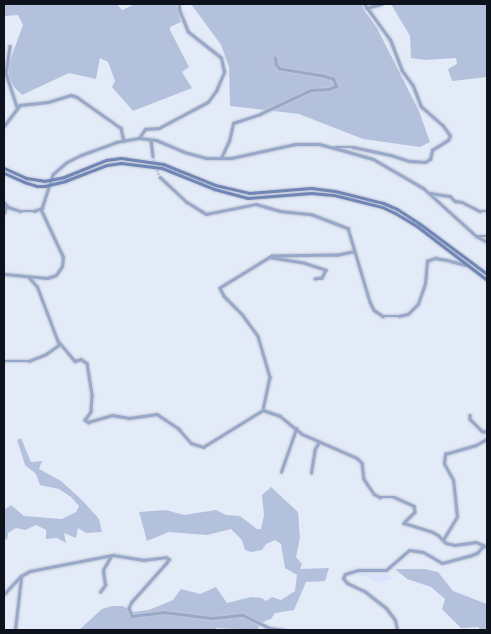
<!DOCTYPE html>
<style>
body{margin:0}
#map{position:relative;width:491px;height:634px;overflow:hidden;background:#e4ebf8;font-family:Cabin,sans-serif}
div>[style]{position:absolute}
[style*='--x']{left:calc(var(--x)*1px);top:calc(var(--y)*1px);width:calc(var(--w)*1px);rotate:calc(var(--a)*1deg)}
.built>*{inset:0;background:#d8e4fc}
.green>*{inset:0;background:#b4c1dd}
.minor-tunnel>*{height:2.5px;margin-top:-1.25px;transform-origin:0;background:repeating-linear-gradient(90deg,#c4cad7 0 2.5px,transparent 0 3.5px)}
.roads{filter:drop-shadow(0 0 1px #c2c8d5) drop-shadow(0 0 1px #c2c8d5)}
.minor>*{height:2.5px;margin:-1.25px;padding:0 1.25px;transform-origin:1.25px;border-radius:1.25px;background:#98a8c9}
.tertiary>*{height:3px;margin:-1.5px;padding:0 1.5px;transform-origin:1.5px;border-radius:1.5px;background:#98a8c9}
.secondary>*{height:3px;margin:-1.5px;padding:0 1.5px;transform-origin:1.5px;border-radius:1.5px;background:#7086b7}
span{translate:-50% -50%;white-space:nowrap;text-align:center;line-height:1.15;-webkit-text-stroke:5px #e4ebf8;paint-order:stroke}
.frame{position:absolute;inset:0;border:5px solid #0d121d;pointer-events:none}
</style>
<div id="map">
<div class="built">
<div style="clip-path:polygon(358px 573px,374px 575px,389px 574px,392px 579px,378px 583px,368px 577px,358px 575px)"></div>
</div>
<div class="green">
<div style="clip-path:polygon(4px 4px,117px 4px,122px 10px,135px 4px,177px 4px,181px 22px,170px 27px,170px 30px,189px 67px,182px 72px,192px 88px,133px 111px,112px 87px,115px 81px,108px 62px,100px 58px,96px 79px,69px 73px,22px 95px,14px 87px,9px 77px,8px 66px,23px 25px,18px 15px,4px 16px)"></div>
<div style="clip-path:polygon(191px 4px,364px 4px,362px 5px,364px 10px,377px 28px,419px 111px,430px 142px,420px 147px,363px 139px,299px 114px,230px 106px,229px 67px,221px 45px)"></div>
<div style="clip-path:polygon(391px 4px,487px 4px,487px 77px,452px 81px,448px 69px,457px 64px,456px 58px,425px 60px,411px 58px,410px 36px)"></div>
<div style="clip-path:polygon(21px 438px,31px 462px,42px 461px,39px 469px,61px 481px,82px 500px,99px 519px,102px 532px,86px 533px,78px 528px,76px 538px,64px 533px,66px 543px,57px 538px,46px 539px,46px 530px,36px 525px,25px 530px,16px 528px,8px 533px,7px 540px,4px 538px,4px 510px,11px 505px,24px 516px,62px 519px,76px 512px,79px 506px,71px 497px,59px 489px,40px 485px,36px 474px,25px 465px,17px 440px)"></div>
<div style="clip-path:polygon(271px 487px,298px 512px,300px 538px,296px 557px,302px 564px,300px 569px,329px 568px,325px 581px,306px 582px,294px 610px,275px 613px,271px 619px,260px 623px,258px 630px,216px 628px,216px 630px,79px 630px,102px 609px,112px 606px,123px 606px,133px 612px,149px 610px,173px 600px,181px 589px,200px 594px,216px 587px,227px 603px,251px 597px,262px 598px,266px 601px,272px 597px,281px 600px,295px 591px,297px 575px,285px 568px,281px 544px,275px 540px,266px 544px,262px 550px,251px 552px,245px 550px,242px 540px,231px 529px,207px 535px,169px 532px,147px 541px,139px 512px,166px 510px,184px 515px,216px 510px,226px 515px,240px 516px,257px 529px,261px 529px,264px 515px,262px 495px)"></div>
<div style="clip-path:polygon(395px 569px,425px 569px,438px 572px,453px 591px,487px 604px,487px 630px,481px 630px,478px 627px,461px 628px,442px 609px,445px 599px,431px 587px,407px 579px)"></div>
</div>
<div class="minor-tunnel">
<div style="--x:153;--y:156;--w:22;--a:72"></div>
</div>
<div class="roads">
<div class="minor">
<div style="--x:366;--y:8;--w:16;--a:-15"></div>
<div style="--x:10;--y:46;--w:27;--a:98"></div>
<div style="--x:6;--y:73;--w:36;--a:72"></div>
<div style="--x:4;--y:126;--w:26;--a:-53"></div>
<div style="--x:20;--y:105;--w:28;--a:-6"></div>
<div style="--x:48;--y:102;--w:24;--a:-17"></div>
<div style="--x:71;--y:95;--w:6;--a:18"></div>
<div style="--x:77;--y:97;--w:54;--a:35.2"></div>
<div style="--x:121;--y:128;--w:13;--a:77"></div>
<div style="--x:139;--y:138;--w:11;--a:-56"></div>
<div style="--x:145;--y:129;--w:14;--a:-4"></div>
<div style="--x:159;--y:128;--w:55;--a:-28"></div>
<div style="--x:208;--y:102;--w:14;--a:-54"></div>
<div style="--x:216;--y:91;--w:21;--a:-67"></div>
<div style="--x:224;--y:72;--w:14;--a:-102"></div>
<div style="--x:221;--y:58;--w:42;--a:-141.8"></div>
<div style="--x:188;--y:32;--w:24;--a:-112"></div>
<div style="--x:179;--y:10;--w:6;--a:-90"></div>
<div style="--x:151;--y:140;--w:16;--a:83"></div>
<div style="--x:335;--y:147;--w:18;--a:0"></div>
<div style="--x:353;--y:147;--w:39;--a:12"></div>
<div style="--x:391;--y:155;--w:20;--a:18"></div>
<div style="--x:410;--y:161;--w:15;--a:4"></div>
<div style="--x:425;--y:162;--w:6;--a:-31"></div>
<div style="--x:430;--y:159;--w:9;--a:-77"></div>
<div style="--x:432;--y:150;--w:19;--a:-32"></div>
<div style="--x:448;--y:140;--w:4;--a:-63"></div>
<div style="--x:450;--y:136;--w:12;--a:-125"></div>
<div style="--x:443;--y:126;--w:29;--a:-139"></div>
<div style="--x:421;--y:107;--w:22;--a:-111"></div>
<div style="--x:413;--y:86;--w:19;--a:-126"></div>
<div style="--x:402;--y:71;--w:33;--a:-111"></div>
<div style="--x:390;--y:40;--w:44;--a:-125.8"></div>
<div style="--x:221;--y:158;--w:19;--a:-65"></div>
<div style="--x:229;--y:141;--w:18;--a:-77"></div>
<div style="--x:233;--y:123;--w:28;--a:-18"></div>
<div style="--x:260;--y:114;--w:56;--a:-25.2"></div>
<div style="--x:311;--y:90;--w:18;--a:-3"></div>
<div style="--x:329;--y:89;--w:8;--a:-23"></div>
<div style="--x:336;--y:86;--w:8;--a:-113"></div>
<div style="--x:333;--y:79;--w:10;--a:-163"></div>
<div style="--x:323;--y:76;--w:44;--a:-170.8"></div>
<div style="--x:280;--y:69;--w:6;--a:-135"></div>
<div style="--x:276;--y:65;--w:7;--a:-98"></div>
<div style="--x:160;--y:177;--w:37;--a:43"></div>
<div style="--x:187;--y:202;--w:22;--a:32"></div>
<div style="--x:206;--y:214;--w:51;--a:-11.3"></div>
<div style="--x:256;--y:204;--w:25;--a:16"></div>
<div style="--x:280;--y:211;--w:31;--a:6"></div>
<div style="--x:311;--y:214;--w:40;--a:21"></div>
<div style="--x:348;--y:228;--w:77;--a:73.4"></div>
<div style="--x:370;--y:302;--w:9;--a:63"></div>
<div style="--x:374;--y:310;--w:11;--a:34"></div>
<div style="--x:383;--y:316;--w:16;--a:0"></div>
<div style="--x:399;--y:316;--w:9;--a:-13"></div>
<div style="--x:408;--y:314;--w:14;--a:-45"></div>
<div style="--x:418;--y:304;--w:21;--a:-71"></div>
<div style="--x:425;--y:284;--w:23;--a:-85"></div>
<div style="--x:427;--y:261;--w:9;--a:-21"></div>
<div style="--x:435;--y:258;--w:12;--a:9"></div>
<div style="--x:447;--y:260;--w:20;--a:15"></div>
<div style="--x:430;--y:193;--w:20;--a:9"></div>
<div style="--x:450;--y:196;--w:7;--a:45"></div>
<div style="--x:455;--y:201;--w:7;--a:8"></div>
<div style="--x:462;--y:202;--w:20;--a:27"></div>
<div style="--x:480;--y:211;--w:7;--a:0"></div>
<div style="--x:4;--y:202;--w:6;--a:51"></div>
<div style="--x:8;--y:207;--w:13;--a:18"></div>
<div style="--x:20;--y:211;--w:14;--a:0"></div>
<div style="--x:34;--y:211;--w:9;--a:-21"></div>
<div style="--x:4;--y:213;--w:8;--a:-76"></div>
<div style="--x:476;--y:236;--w:11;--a:0"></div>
<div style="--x:353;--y:252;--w:16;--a:169"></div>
<div style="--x:337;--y:255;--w:65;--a:179.1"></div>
<div style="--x:272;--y:256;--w:61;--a:148.4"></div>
<div style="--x:220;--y:288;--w:9;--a:63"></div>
<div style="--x:224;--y:296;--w:25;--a:45"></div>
<div style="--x:242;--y:314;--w:27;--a:54"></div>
<div style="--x:258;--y:336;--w:43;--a:73.7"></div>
<div style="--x:270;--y:377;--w:34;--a:102"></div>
<div style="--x:263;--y:410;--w:18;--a:19"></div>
<div style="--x:280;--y:416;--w:28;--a:39"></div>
<div style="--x:302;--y:434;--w:60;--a:23.6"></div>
<div style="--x:357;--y:458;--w:7;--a:45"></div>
<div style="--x:362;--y:463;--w:16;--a:83"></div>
<div style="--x:364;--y:479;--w:18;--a:56"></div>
<div style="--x:374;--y:494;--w:7;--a:27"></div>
<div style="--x:380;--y:497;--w:14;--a:0"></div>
<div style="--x:394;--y:497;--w:22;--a:24"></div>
<div style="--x:414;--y:506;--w:6;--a:81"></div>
<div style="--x:415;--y:512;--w:16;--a:135"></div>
<div style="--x:404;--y:523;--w:28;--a:17"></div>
<div style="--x:431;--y:531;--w:8;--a:30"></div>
<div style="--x:438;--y:535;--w:11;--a:45"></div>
<div style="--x:446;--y:543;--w:9;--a:13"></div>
<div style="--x:455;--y:545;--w:21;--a:-8"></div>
<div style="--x:476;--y:542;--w:12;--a:24"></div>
<div style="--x:269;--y:257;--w:36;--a:9"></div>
<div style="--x:305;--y:263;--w:22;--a:18"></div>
<div style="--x:326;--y:270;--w:9;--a:117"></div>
<div style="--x:322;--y:278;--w:7;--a:172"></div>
<div style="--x:59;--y:342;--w:25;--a:50"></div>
<div style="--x:75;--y:361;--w:6;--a:-18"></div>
<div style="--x:81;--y:359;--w:7;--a:34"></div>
<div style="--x:87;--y:363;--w:33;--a:81"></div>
<div style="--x:92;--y:396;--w:16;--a:94"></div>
<div style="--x:91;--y:412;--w:10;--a:127"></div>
<div style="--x:85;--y:420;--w:4;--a:34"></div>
<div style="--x:88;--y:422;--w:25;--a:-16"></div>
<div style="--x:112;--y:415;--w:17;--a:10"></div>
<div style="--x:129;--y:418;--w:28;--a:-8"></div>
<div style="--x:157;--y:414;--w:27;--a:34"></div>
<div style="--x:179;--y:429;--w:18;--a:49"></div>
<div style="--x:191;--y:443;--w:13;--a:18"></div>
<div style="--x:203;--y:447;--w:70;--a:-31.7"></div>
<div style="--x:4;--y:361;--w:25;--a:0"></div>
<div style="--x:29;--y:361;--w:18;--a:-22"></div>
<div style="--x:46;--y:354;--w:16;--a:-35"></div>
<div style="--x:59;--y:345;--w:62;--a:-110.8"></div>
<div style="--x:37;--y:287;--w:13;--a:-132"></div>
<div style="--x:470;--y:415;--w:4;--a:90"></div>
<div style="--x:470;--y:419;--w:17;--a:45"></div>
<div style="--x:482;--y:431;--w:5;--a:11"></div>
<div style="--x:281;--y:472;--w:46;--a:-70.8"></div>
<div style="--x:311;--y:473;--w:24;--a:-81"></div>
<div style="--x:315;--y:449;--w:8;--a:-60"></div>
<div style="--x:443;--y:540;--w:27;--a:-59"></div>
<div style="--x:457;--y:517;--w:37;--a:-96"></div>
<div style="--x:453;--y:480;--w:18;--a:-119"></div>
<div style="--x:444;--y:464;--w:10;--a:-84"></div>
<div style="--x:445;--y:454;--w:32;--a:-16"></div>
<div style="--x:476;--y:445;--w:13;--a:-29"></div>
<div style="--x:100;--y:592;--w:9;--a:-54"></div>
<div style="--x:105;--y:585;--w:15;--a:-98"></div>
<div style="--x:103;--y:570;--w:16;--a:-60"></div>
<div style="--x:4;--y:594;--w:25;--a:-47"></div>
<div style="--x:21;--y:576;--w:10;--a:-29"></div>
<div style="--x:30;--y:571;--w:85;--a:-10.9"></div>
<div style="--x:113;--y:555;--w:30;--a:9"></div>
<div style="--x:143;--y:560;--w:23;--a:-7"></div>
<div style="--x:166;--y:557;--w:4;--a:34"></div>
<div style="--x:169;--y:559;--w:4;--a:117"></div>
<div style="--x:167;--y:563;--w:52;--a:131.9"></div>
<div style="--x:132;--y:602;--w:7;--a:117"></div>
<div style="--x:129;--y:608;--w:9;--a:69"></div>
<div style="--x:132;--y:616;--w:31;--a:-7"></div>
<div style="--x:163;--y:612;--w:49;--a:7"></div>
<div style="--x:212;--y:618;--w:31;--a:-6"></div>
<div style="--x:243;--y:615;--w:30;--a:26"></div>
<div style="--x:270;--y:628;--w:15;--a:8"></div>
<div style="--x:15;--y:630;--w:53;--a:-83.5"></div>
</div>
<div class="tertiary">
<div style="--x:4;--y:274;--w:43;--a:5.3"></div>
<div style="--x:47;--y:278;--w:9;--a:-18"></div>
<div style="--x:56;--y:275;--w:11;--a:-56"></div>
<div style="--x:62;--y:266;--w:9;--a:-84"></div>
<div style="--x:63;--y:257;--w:52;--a:-115.1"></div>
<div style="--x:41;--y:210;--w:38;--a:-72"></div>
<div style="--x:53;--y:174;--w:18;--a:-41"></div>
<div style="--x:67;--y:162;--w:16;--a:-27"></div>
<div style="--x:81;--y:155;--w:37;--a:-20"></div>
<div style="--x:116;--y:142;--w:23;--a:-10"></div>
<div style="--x:139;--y:138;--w:17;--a:7"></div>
<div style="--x:156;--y:140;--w:30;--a:23"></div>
<div style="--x:184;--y:152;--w:23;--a:15"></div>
<div style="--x:206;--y:158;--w:25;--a:0"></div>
<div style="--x:231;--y:158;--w:66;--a:-12.3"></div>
<div style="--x:295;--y:144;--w:24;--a:0"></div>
<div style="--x:319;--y:144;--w:27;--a:15"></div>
<div style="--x:345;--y:151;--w:29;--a:16"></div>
<div style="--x:373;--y:159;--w:58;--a:30.1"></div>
<div style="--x:423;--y:188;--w:72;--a:42.2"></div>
<div style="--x:476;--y:236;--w:13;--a:29"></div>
<div style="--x:397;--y:630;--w:10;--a:-101"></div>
<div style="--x:395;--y:620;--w:15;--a:-127"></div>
<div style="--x:386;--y:608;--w:28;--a:-142"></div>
<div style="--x:364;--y:591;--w:19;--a:-155"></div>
<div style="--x:347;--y:583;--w:6;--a:-129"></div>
<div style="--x:343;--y:578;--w:4;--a:-63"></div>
<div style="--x:345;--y:574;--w:14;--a:-17"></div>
<div style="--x:358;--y:570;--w:28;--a:0"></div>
<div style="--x:386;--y:570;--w:30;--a:-41"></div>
<div style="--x:409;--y:550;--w:14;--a:8"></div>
<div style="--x:423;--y:552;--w:22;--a:30"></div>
<div style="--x:442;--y:563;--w:28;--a:-15"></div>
<div style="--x:469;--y:556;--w:9;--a:-21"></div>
<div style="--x:477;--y:553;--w:8;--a:-50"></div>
</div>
<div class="secondary">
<div style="--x:4;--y:168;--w:24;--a:24"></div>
<div style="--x:26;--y:178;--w:18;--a:9"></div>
<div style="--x:44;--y:181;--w:20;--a:-11"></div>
<div style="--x:64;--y:177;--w:45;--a:-22"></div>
<div style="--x:106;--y:160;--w:15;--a:-8"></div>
<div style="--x:121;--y:158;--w:42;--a:8.1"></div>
<div style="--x:163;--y:164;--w:56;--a:22"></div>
<div style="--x:215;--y:185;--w:35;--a:13"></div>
<div style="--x:249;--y:193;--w:62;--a:-4.6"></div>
<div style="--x:311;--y:188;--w:24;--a:7"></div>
<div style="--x:335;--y:191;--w:49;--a:14"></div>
<div style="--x:383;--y:203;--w:15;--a:23"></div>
<div style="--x:397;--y:209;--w:27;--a:33"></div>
<div style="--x:420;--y:224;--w:84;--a:36.7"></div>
<div style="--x:4;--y:173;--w:22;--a:24"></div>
<div style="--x:24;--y:182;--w:14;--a:17"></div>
<div style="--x:37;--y:186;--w:8;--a:0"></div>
<div style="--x:45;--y:186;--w:21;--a:-14"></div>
<div style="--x:65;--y:181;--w:45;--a:-20.9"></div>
<div style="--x:107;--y:165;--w:14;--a:-8"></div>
<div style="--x:121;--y:163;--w:41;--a:7"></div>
<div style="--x:162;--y:168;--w:56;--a:22"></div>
<div style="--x:214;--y:189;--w:35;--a:15"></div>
<div style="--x:248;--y:198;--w:63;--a:-4.5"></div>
<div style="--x:311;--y:193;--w:23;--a:5"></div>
<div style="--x:334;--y:195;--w:49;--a:14"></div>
<div style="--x:382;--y:207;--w:14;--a:25"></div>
<div style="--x:395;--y:213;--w:27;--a:31"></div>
<div style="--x:418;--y:227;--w:87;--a:37.5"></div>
</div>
</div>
<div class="frame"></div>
</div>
